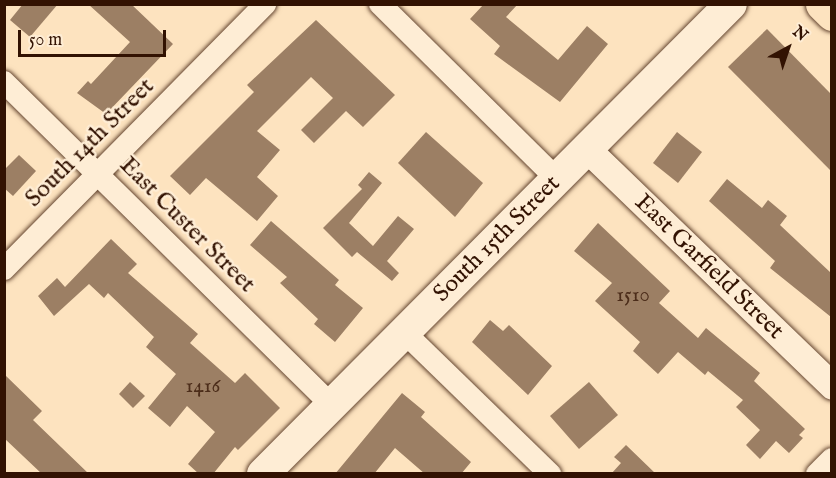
<!DOCTYPE html>
<style>
body{margin:0}
#map{position:relative;width:836px;height:478px;overflow:hidden;background:#fde3bf;font-family:"IM FELL English",serif}
div>[style]{position:absolute}
[style*='--x']{left:calc(var(--x)*1px);top:calc(var(--y)*1px);width:calc(var(--w)*1px);rotate:calc(var(--a)*1deg)}
.building>*{inset:0;background:#9c7f64}
.roads{filter:drop-shadow(0 0 2px #654631) drop-shadow(0 0 2px #654631)}
.minor>*{height:22px;margin:-11px;padding:0 11px;transform-origin:11px;border-radius:11px;background:#feedd5}
.tertiary>*{height:27px;margin:-13.5px;padding:0 13.5px;transform-origin:13.5px;border-radius:13.5px;background:#feedd5}
.secondary>*{height:32px;margin:-16px;padding:0 16px;transform-origin:16px;border-radius:16px;background:#feedd5}
.primary>*{height:33px;margin:-16.5px;padding:0 16.5px;transform-origin:16.5px;border-radius:16.5px;background:#fde3bf}
span{translate:-50% -50%;white-space:nowrap;text-align:center;line-height:1.15;-webkit-text-stroke:5px #feedd5;paint-order:stroke}
.number-label{font-size:21px;color:#4c2d1a}
.number-label span{-webkit-text-stroke-width:0}
.street-label{font-size:24px;color:#321202}
.frame{position:absolute;inset:0;border:6px solid #321202;pointer-events:none}
.north{position:absolute;left:758px;top:18px;width:60px;height:60px;-webkit-text-stroke:4px #feedd5;paint-order:stroke;rotate:40deg;font-size:16px;font-weight:700;line-height:24px;text-align:center;color:#321202}
.north::after{content:'';display:block;margin:auto;width:21px;height:27px;background:#321202;clip-path:polygon(50% 0,100% 100%,50% 72%,0 100%)}
.scale{position:absolute;left:18px;top:30px;width:148px;height:27px;box-sizing:border-box;border:3px solid #321202;border-top:0;padding-left:8px;font-size:18px;line-height:21px;white-space:nowrap;color:#321202;-webkit-text-stroke:4px #feedd5;paint-order:stroke}
</style>
<div id="map">
<div class="building">
<div style="clip-path:polygon(23px 4px,58px 4px,30px 37px,10px 20px)"></div>
<div style="clip-path:polygon(88px 4px,131px 4px,173px 44px,106px 114px,77px 93px,88px 81px,91px 84px,130px 42px)"></div>
<div style="clip-path:polygon(484px 4px,518px 4px,506px 17px,558px 60px,587px 26px,608px 44px,560px 102px,494px 54px,500px 46px,470px 19px)"></div>
<div style="clip-path:polygon(316px 20px,395px 95px,363px 127px,346px 111px,314px 143px,301px 130px,333px 98px,311px 77px,257px 131px,280px 150px,257px 177px,278px 196px,257px 221px,206px 178px,190px 195px,170px 176px,254px 92px,247px 85px)"></div>
<div style="clip-path:polygon(767px 29px,831px 94px,831px 171px,728px 67px)"></div>
<div style="clip-path:polygon(426px 132px,483px 183px,455px 217px,398px 163px)"></div>
<div style="clip-path:polygon(677px 132px,702px 152px,678px 183px,653px 163px)"></div>
<div style="clip-path:polygon(19px 155px,36px 171px,13px 196px,4px 188px,4px 170px)"></div>
<div style="clip-path:polygon(369px 172px,382px 183px,349px 223px,373px 246px,398px 216px,414px 229px,387px 261px,399px 273px,392px 281px,357px 252px,352px 257px,323px 228px,362px 189px,358px 185px)"></div>
<div style="clip-path:polygon(727px 179px,762px 208px,768px 200px,787px 216px,780px 225px,831px 273px,831px 317px,770px 268px,775px 261px,709px 201px)"></div>
<div style="clip-path:polygon(271px 221px,339px 280px,335px 285px,363px 308px,335px 342px,314px 324px,318px 319px,280px 283px,287px 277px,250px 245px)"></div>
<div style="clip-path:polygon(598px 223px,670px 291px,659px 303px,698px 338px,706px 328px,760px 373px,754px 381px,805px 429px,799px 435px,803px 438px,789px 453px,776px 441px,760px 459px,746px 445px,760px 430px,736px 407px,743px 400px,708px 371px,705px 375px,678px 352px,658px 374px,633px 351px,640px 342px,595px 301px,612px 283px,574px 251px)"></div>
<div style="clip-path:polygon(111px 239px,137px 264px,128px 273px,198px 334px,190px 343px,235px 383px,245px 373px,280px 408px,238px 450px,235px 447px,213px 474px,199px 474px,188px 464px,215px 432px,187px 406px,170px 427px,148px 408px,176px 374px,146px 347px,154px 337px,108px 293px,104px 298px,89px 284px,54px 316px,38px 296px,57px 278px,65px 287px)"></div>
<div style="clip-path:polygon(490px 320px,503px 331px,509px 325px,552px 366px,528px 395px,472px 342px)"></div>
<div style="clip-path:polygon(4px 374px,42px 411px,33px 420px,89px 474px,42px 474px,4px 438px)"></div>
<div style="clip-path:polygon(130px 382px,145px 396px,133px 408px,119px 394px)"></div>
<div style="clip-path:polygon(589px 382px,618px 415px,579px 449px,550px 416px)"></div>
<div style="clip-path:polygon(402px 393px,425px 412px,421px 417px,471px 462px,461px 474px,425px 474px,395px 448px,374px 474px,335px 474px)"></div>
<div style="clip-path:polygon(626px 445px,656px 474px,611px 474px,621px 463px,614px 457px)"></div>
</div>
<div class="roads">
<div class="minor">
<div style="--x:380;--y:4;--w:249;--a:44.7"></div>
<div style="--x:4;--y:82;--w:460;--a:44.6"></div>
<div style="--x:4;--y:269;--w:372;--a:-45.4"></div>
<div style="--x:404;--y:332;--w:204;--a:44.2"></div>
<div style="--x:817;--y:474;--w:21;--a:-45"></div>
</div>
<div class="tertiary">
<div style="--x:587;--y:149;--w:341;--a:44"></div>
</div>
<div class="secondary">
<div style="--x:263;--y:474;--w:663;--a:-45.12"></div>
</div>
<div class="primary">
<div style="--x:822;--y:4;--w:14;--a:45"></div>
</div>
</div>
<div class="number-label">
<span style="left:633px;top:296px">1510</span>
<span style="left:203px;top:387px">1416</span>
</div>
<div class="street-label">
<span style="left:90px;top:143px;rotate:-45deg">South 14th Street</span>
<span style="left:187px;top:225px;rotate:45deg">East Custer Street</span>
<span style="left:497px;top:239px;rotate:-45deg">South 15th Street</span>
<span style="left:709px;top:267px;rotate:44deg">East Garfield Street</span>
</div>
<div class="frame"></div>
<div class="north">N</div>
<div class="scale">50 m</div>
</div>
